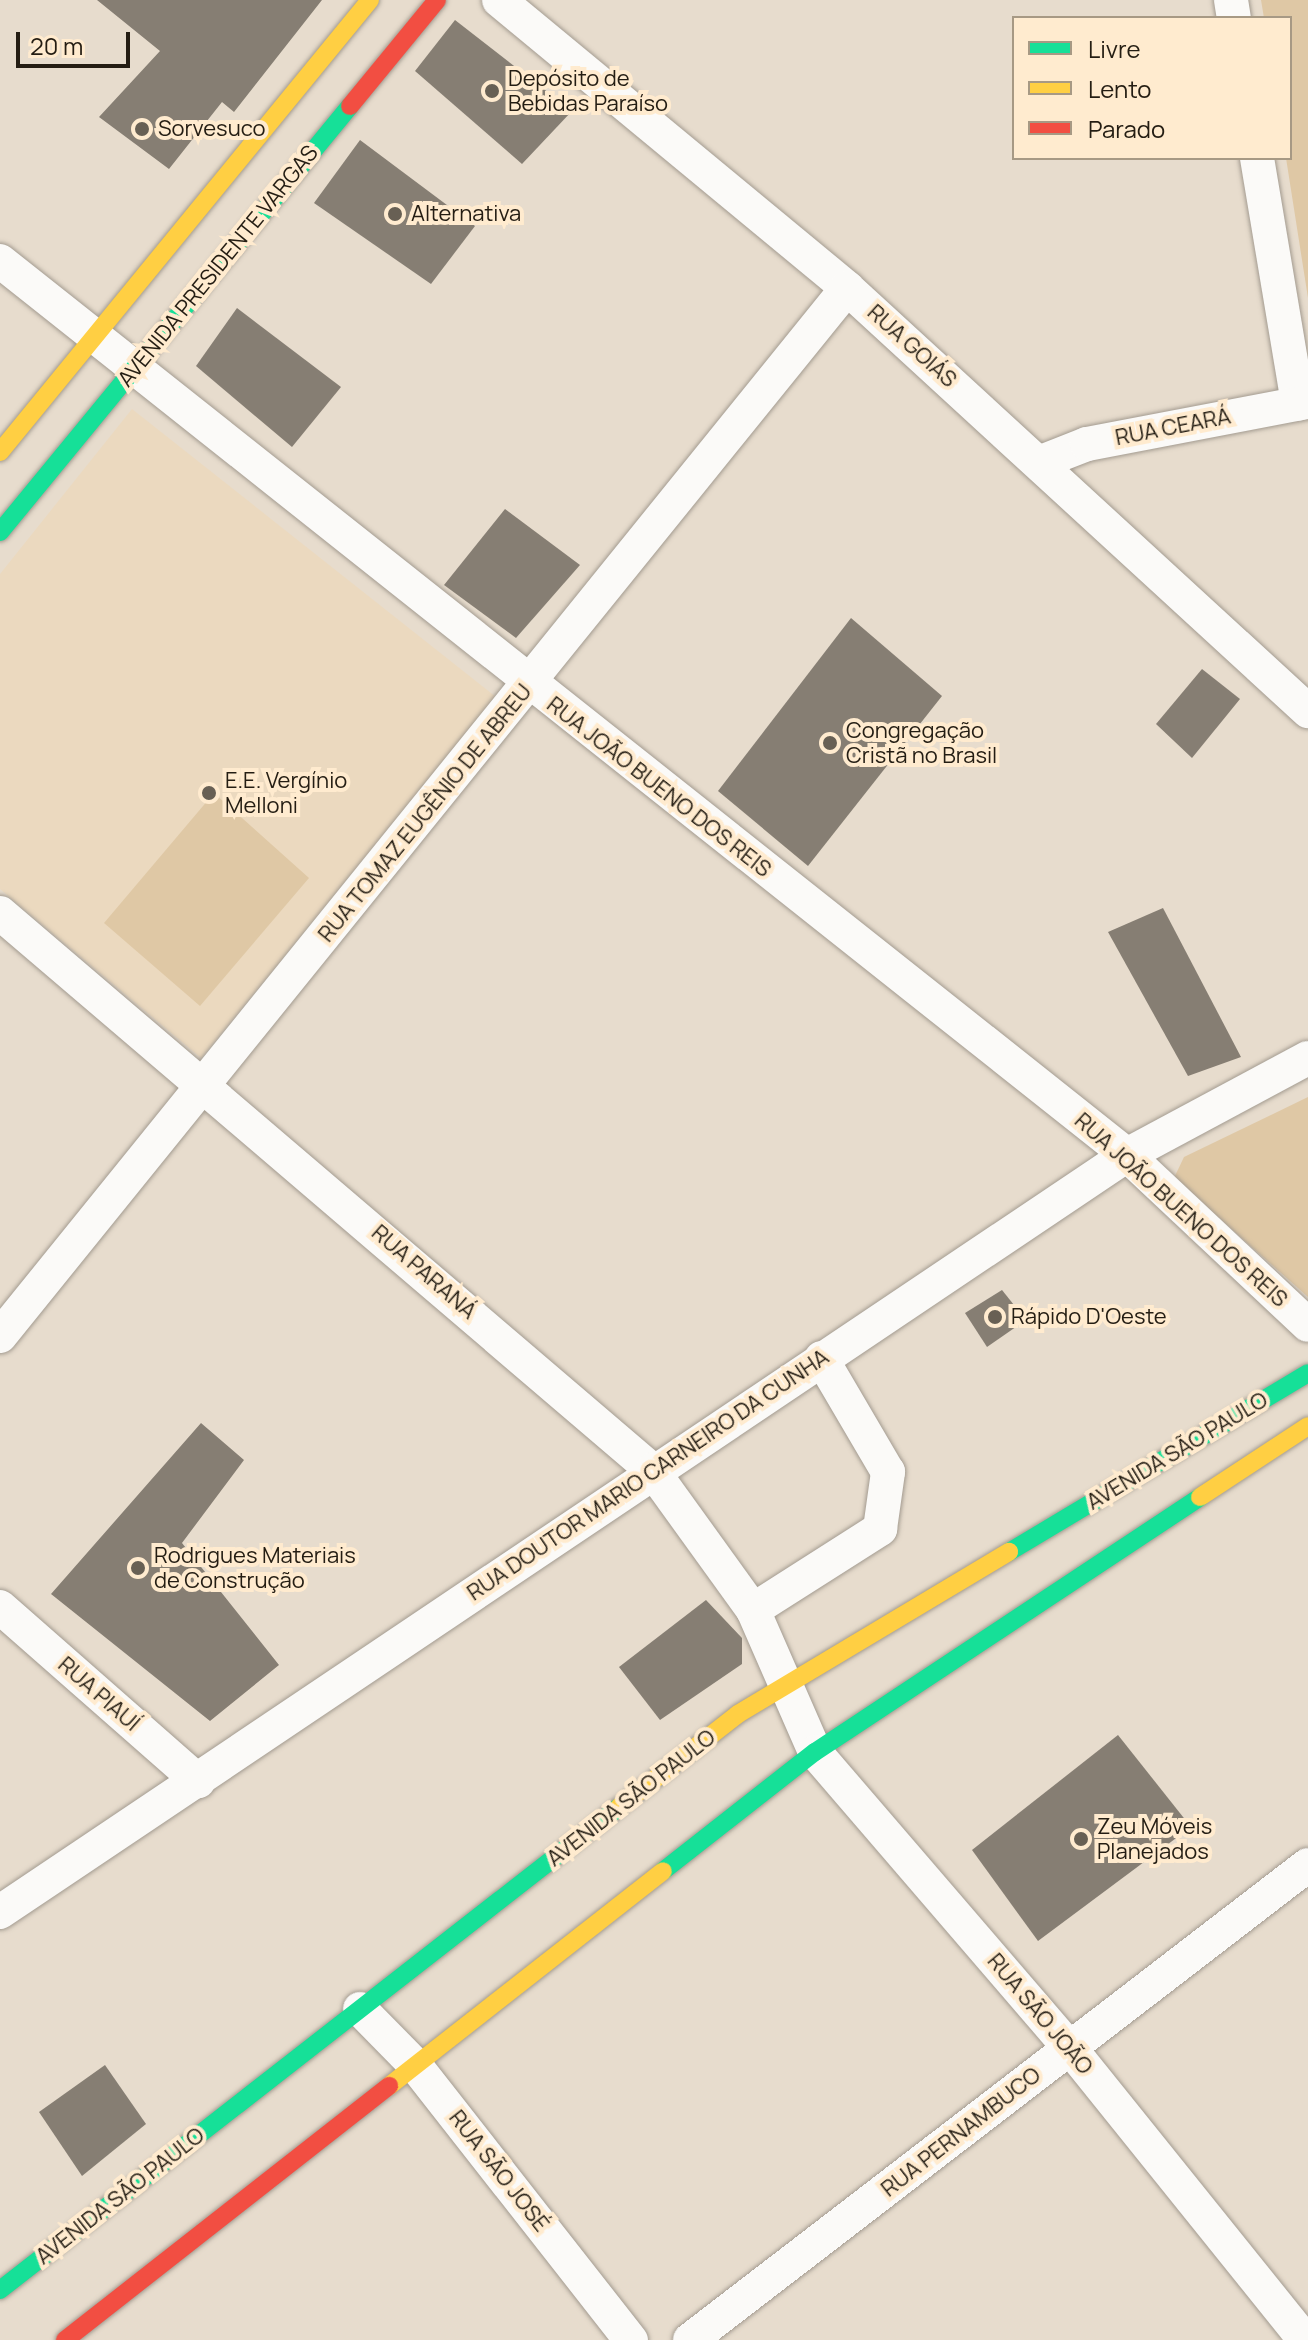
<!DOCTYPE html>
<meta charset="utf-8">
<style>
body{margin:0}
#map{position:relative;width:1308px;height:2340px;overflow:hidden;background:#e7dccd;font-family:Manrope,sans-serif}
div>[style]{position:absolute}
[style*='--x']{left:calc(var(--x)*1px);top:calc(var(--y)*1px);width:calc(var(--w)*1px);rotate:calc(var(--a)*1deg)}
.built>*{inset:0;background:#ebd9bf}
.green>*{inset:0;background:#dfc8a5}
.building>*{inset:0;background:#867e73}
.roads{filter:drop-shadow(0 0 2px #a39b90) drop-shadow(0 0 2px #a39b90)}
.street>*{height:34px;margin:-17px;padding:0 17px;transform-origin:17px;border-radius:17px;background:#fbfaf8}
.fast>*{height:18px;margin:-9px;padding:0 9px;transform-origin:9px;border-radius:9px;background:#16e098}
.slow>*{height:18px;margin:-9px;padding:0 9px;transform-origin:9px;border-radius:9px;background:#ffcf43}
.jam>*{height:18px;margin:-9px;padding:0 9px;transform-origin:9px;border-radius:9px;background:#f24e42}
.dots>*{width:22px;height:22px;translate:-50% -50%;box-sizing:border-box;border:4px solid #ffebcf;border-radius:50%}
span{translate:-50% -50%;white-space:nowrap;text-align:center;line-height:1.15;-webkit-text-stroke:8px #ffebcf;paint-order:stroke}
.poi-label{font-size:22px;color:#241d13}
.left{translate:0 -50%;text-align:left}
.street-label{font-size:22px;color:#241d13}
.legend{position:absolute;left:1012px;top:16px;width:280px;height:144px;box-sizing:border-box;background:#ffebcf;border:2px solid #a79984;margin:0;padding:10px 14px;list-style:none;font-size:24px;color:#241d13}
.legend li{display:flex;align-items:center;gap:16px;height:40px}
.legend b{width:40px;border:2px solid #a79984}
.scale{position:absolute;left:16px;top:32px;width:114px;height:36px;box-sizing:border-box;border:4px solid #241d13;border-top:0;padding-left:10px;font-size:24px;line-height:28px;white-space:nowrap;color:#241d13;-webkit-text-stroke:6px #ffebcf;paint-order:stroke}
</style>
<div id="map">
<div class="built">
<div style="clip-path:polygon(132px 409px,496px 697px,201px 1058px,0 889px,0 574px)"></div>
</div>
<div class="green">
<div style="clip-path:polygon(1261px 0,1308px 0,1308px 298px,1286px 158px,1290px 18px,1264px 18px)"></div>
<div style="clip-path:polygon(214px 793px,309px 878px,200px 1006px,104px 923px)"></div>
<div style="clip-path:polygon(1308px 1097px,1308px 1297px,1174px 1178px,1184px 1157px)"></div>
</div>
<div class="building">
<div style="clip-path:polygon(97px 0,322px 0,234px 112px,222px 102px,169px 169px,99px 117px,160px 51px)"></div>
<div style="clip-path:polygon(455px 20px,572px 111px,522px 164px,415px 71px)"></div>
<div style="clip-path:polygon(360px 140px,475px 226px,431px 284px,314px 203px)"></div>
<div style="clip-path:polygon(237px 308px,341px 387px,292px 447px,196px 366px)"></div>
<div style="clip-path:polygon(505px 509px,580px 565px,516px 638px,444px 585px)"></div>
<div style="clip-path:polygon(851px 618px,942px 696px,808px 866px,718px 791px)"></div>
<div style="clip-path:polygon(1202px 669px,1240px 699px,1192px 758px,1156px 724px)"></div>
<div style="clip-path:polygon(1163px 908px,1241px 1057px,1188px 1076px,1108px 932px)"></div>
<div style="clip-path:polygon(1002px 1290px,1026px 1320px,987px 1347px,965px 1313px)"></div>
<div style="clip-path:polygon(201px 1423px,244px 1460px,182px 1543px,279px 1665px,210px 1721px,51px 1594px)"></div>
<div style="clip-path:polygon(706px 1600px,742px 1638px,742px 1664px,660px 1720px,619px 1667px)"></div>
<div style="clip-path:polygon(1118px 1735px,1191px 1827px,1038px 1941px,972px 1850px)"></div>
<div style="clip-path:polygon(105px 2065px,146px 2124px,82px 2176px,39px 2112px)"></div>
</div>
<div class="roads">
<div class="street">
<div style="--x:499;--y:0;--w:452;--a:39.6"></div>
<div style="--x:847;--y:288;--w:626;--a:42.54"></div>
<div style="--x:1231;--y:0;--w:18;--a:81"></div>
<div style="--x:1257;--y:158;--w:249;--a:80.5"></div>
<div style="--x:0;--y:261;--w:1439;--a:38.42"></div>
<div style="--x:1127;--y:1155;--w:248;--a:43.2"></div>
<div style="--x:1041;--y:462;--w:49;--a:-21.4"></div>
<div style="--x:1087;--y:444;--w:225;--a:-10.8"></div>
<div style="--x:0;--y:913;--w:858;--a:40.51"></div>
<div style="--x:652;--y:1470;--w:173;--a:54.2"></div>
<div style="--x:753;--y:1610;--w:155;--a:66.4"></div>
<div style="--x:815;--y:1752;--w:391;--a:49.3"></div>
<div style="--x:1070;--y:2048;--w:375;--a:51.2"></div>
<div style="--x:0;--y:1336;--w:1347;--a:-51.05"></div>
<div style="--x:0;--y:1607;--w:264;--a:41.3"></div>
<div style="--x:753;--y:1610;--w:151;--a:-32.5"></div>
<div style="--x:880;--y:1529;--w:58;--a:-82"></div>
<div style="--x:888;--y:1472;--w:132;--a:-120.4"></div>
<div style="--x:0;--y:1912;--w:1358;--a:-33.89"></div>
<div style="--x:1127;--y:1155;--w:205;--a:-28.2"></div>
<div style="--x:360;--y:2009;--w:78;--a:45.5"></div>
<div style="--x:415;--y:2065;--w:350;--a:51.9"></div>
<div style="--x:690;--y:2340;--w:779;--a:-37.55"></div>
</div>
<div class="fast">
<div style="--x:0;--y:532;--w:551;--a:-50.59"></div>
<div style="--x:1009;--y:1552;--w:348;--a:-30.9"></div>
<div style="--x:663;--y:1871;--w:193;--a:-38.1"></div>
<div style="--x:815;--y:1752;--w:462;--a:-33.5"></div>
<div style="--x:0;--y:2290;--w:785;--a:-37.96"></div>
</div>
<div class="slow">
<div style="--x:0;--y:452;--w:584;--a:-50.7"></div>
<div style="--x:1200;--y:1497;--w:129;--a:-33.3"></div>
<div style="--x:619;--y:1807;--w:151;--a:-38"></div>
<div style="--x:738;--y:1714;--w:316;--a:-30.9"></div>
<div style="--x:389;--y:2086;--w:348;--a:-38.1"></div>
</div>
<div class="jam">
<div style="--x:350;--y:106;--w:137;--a:-50.6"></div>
<div style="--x:65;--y:2340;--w:412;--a:-38.1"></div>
</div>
</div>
<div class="dots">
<div style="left:492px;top:91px;background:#686054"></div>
<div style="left:142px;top:129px;background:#686054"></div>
<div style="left:395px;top:214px;background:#686054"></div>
<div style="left:830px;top:743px;background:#686054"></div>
<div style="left:209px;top:793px;background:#686054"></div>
<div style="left:995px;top:1317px;background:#686054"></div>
<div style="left:138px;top:1568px;background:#686054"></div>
<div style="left:1081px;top:1839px;background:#686054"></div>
</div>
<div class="poi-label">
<span class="left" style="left:508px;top:91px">Depósito de<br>Bebidas Paraíso</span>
<span class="left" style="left:158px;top:129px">Sorvesuco</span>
<span class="left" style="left:411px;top:214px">Alternativa</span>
<span class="left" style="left:846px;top:743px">Congregação<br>Cristã no Brasil</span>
<span class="left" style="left:225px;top:793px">E.E. Vergínio<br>Melloni</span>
<span class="left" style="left:1011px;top:1317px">Rápido D'Oeste</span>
<span class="left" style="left:154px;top:1568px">Rodrigues Materiais<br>de Construção</span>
<span class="left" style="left:1097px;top:1839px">Zeu Móveis<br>Planejados</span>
</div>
<div class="street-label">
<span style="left:218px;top:266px;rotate:-51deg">AVENIDA PRESIDENTE VARGAS</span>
<span style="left:912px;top:346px;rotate:42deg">RUA GOIÁS</span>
<span style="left:1173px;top:427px;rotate:-11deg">RUA CEARÁ</span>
<span style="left:659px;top:787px;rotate:38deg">RUA JOÃO BUENO DOS REIS</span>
<span style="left:425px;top:813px;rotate:-51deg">RUA TOMAZ EUGÊNIO DE ABREU</span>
<span style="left:1181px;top:1210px;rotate:42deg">RUA JOÃO BUENO DOS REIS</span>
<span style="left:424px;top:1272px;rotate:41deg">RUA PARANÁ</span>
<span style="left:1177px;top:1451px;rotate:-31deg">AVENIDA SÃO PAULO</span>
<span style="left:648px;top:1475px;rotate:-34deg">RUA DOUTOR MARIO CARNEIRO DA CUNHA</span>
<span style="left:99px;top:1694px;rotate:41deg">RUA PIAUÍ</span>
<span style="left:631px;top:1798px;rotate:-38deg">AVENIDA SÃO PAULO</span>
<span style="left:1040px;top:2014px;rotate:50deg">RUA SÃO JOÃO</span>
<span style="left:961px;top:2132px;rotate:-38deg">RUA PERNAMBUCO</span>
<span style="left:499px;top:2171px;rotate:52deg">RUA SÃO JOSÉ</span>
<span style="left:120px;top:2196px;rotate:-38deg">AVENIDA SÃO PAULO</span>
</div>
<ul class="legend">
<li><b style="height:10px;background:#16e098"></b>Livre</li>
<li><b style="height:10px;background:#ffcf43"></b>Lento</li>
<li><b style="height:10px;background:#f24e42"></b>Parado</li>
</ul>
<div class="scale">20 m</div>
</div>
